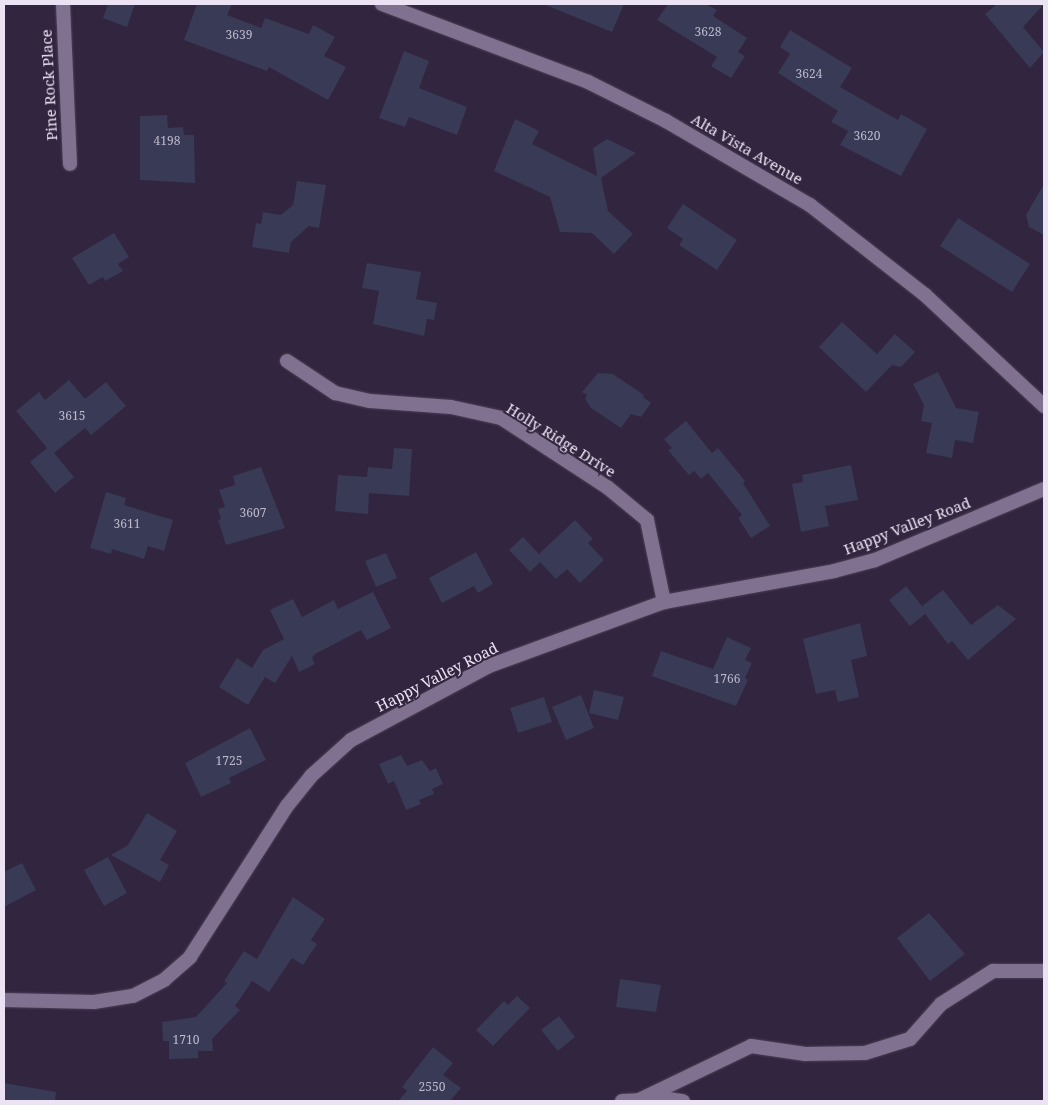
<!DOCTYPE html>
<style>
body{margin:0}
#map{position:relative;width:1048px;height:1105px;overflow:hidden;background:#32253f;font-family:"Noto Serif",serif}
div>[style]{position:absolute}
[style*='--x']{left:calc(var(--x)*1px);top:calc(var(--y)*1px);width:calc(var(--w)*1px);rotate:calc(var(--a)*1deg)}
.building>*{inset:0;background:#383a56}
.roads{filter:drop-shadow(0 0 1px #4c4157) drop-shadow(0 0 1px #4c4157)}
.minor>*{height:14px;margin:-7px;padding:0 7px;transform-origin:7px;border-radius:7px;background:#807190}
span{translate:-50% -50%;white-space:nowrap;text-align:center;line-height:1.15;-webkit-text-stroke:4px #32253f;paint-order:stroke}
.number-label{font-size:12px;color:#beb9cc}
.number-label span{-webkit-text-stroke-width:0}
.street-label{font-size:15px;color:#ebe3f4}
.frame{position:absolute;inset:0;border:5px solid #ebe3f4;pointer-events:none}
</style>
<div id="map">
<div class="building">
<div style="clip-path:polygon(108px 4px,135px 4px,127px 27px,103px 18px)"></div>
<div style="clip-path:polygon(197px 4px,232px 4px,227px 15px,261px 28px,265px 18px,309px 34px,313px 25px,335px 37px,324px 56px,346px 67px,328px 100px,269px 67px,267px 71px,184px 40px)"></div>
<div style="clip-path:polygon(543px 4px,624px 4px,612px 32px)"></div>
<div style="clip-path:polygon(668px 4px,706px 4px,717px 10px,713px 16px,747px 38px,738px 52px,745px 56px,731px 78px,711px 66px,717px 57px,657px 20px)"></div>
<div style="clip-path:polygon(997px 4px,1044px 4px,1023px 27px,1044px 52px,1030px 68px,985px 14px)"></div>
<div style="clip-path:polygon(790px 30px,852px 68px,840px 87px,898px 120px,901px 114px,927px 129px,901px 176px,840px 145px,848px 131px,831px 122px,838px 111px,778px 73px,790px 54px,780px 47px)"></div>
<div style="clip-path:polygon(404px 51px,429px 61px,419px 88px,467px 107px,457px 135px,409px 117px,405px 127px,379px 118px)"></div>
<div style="clip-path:polygon(167px 115px,168px 128px,183px 127px,184px 135px,194px 135px,195px 183px,140px 180px,140px 116px)"></div>
<div style="clip-path:polygon(515px 119px,539px 131px,532px 144px,597px 176px,593px 148px,607px 139px,636px 153px,601px 178px,608px 211px,633px 234px,614px 254px,592px 233px,560px 232px,550px 197px,494px 171px)"></div>
<div style="clip-path:polygon(297px 181px,326px 185px,319px 228px,309px 226px,291px 242px,289px 253px,252px 247px,256px 223px,261px 224px,263px 212px,281px 215px,293px 205px)"></div>
<div style="clip-path:polygon(1044px 184px,1044px 235px,1029px 227px,1026px 215px)"></div>
<div style="clip-path:polygon(683px 204px,737px 240px,717px 270px,679px 245px,683px 239px,667px 228px)"></div>
<div style="clip-path:polygon(958px 218px,1030px 264px,1012px 292px,940px 246px)"></div>
<div style="clip-path:polygon(114px 233px,129px 257px,118px 264px,123px 271px,105px 281px,103px 277px,89px 285px,72px 258px)"></div>
<div style="clip-path:polygon(367px 263px,421px 272px,416px 299px,437px 303px,434px 320px,427px 319px,424px 336px,373px 324px,379px 291px,362px 288px)"></div>
<div style="clip-path:polygon(842px 322px,877px 354px,895px 334px,915px 352px,901px 367px,892px 365px,866px 392px,819px 347px)"></div>
<div style="clip-path:polygon(938px 372px,956px 408px,979px 412px,973px 443px,955px 440px,952px 458px,926px 453px,932px 423px,921px 421px,924px 405px,913px 384px)"></div>
<div style="clip-path:polygon(598px 373px,613px 374px,644px 395px,643px 397px,651px 403px,641px 417px,631px 414px,621px 428px,591px 408px,585px 399px,587px 395px,582px 392px)"></div>
<div style="clip-path:polygon(69px 380px,85px 399px,106px 382px,126px 406px,91px 435px,85px 428px,54px 453px,74px 477px,55px 493px,30px 462px,47px 448px,16px 411px,39px 392px,45px 400px)"></div>
<div style="clip-path:polygon(686px 421px,712px 453px,718px 448px,745px 481px,743px 483px,770px 526px,751px 538px,738px 518px,742px 515px,708px 473px,701px 479px,694px 471px,689px 475px,668px 450px,672px 448px,664px 439px)"></div>
<div style="clip-path:polygon(394px 448px,412px 449px,409px 496px,369px 493px,368px 514px,335px 511px,338px 475px,367px 477px,368px 467px,392px 469px)"></div>
<div style="clip-path:polygon(851px 465px,858px 500px,825px 506px,829px 526px,801px 532px,792px 484px,803px 482px,802px 475px)"></div>
<div style="clip-path:polygon(261px 467px,285px 528px,226px 545px,218px 520px,221px 519px,218px 509px,225px 507px,219px 490px,235px 485px,233px 476px)"></div>
<div style="clip-path:polygon(106px 492px,126px 498px,124px 505px,173px 520px,164px 551px,148px 546px,144px 559px,112px 549px,111px 554px,90px 548px)"></div>
<div style="clip-path:polygon(575px 520px,593px 539px,588px 543px,604px 560px,580px 583px,567px 569px,556px 579px,540px 562px,530px 572px,509px 550px,523px 537px,539px 554px)"></div>
<div style="clip-path:polygon(476px 552px,493px 584px,478px 593px,474px 586px,442px 603px,429px 578px)"></div>
<div style="clip-path:polygon(386px 553px,397px 578px,376px 587px,365px 561px)"></div>
<div style="clip-path:polygon(906px 586px,922px 606px,943px 590px,971px 625px,998px 605px,1016px 619px,968px 660px,952px 641px,948px 644px,925px 614px,910px 626px,889px 600px)"></div>
<div style="clip-path:polygon(373px 592px,391px 628px,367px 640px,361px 630px,315px 654px,312px 658px,315px 664px,299px 672px,292px 656px,275px 683px,265px 677px,248px 705px,219px 687px,237px 658px,252px 668px,263px 650px,284px 639px,270px 610px,293px 599px,302px 617px,334px 600px,338px 609px)"></div>
<div style="clip-path:polygon(860px 623px,867px 656px,851px 660px,859px 697px,838px 702px,835px 690px,816px 694px,803px 639px)"></div>
<div style="clip-path:polygon(727px 637px,751px 648px,745px 660px,752px 663px,745px 678px,748px 680px,736px 706px,652px 676px,661px 651px,713px 669px)"></div>
<div style="clip-path:polygon(594px 690px,624px 697px,618px 720px,589px 713px)"></div>
<div style="clip-path:polygon(581px 695px,594px 728px,566px 740px,552px 707px)"></div>
<div style="clip-path:polygon(544px 697px,552px 722px,518px 733px,510px 708px)"></div>
<div style="clip-path:polygon(250px 728px,266px 760px,229px 778px,231px 783px,201px 797px,185px 763px)"></div>
<div style="clip-path:polygon(401px 755px,407px 766px,422px 760px,430px 771px,436px 768px,443px 784px,432px 789px,434px 794px,419px 800px,421px 804px,406px 810px,394px 781px,388px 784px,379px 764px)"></div>
<div style="clip-path:polygon(147px 813px,177px 831px,160px 860px,169px 865px,160px 882px,111px 855px,128px 845px)"></div>
<div style="clip-path:polygon(108px 857px,127px 893px,104px 906px,84px 870px)"></div>
<div style="clip-path:polygon(22px 863px,36px 890px,4px 907px,4px 872px)"></div>
<div style="clip-path:polygon(293px 897px,325px 919px,311px 940px,317px 944px,303px 965px,292px 958px,269px 992px,252px 981px,235px 1006px,240px 1010px,212px 1039px,213px 1051px,198px 1051px,198px 1058px,169px 1059px,169px 1041px,163px 1041px,162px 1022px,196px 1017px,227px 983px,224px 981px,244px 951px,257px 959px)"></div>
<div style="clip-path:polygon(929px 913px,965px 954px,930px 981px,897px 938px)"></div>
<div style="clip-path:polygon(620px 979px,661px 985px,656px 1012px,616px 1007px)"></div>
<div style="clip-path:polygon(517px 996px,530px 1008px,493px 1046px,476px 1030px,504px 1001px,508px 1005px)"></div>
<div style="clip-path:polygon(559px 1016px,575px 1037px,558px 1051px,541px 1030px)"></div>
<div style="clip-path:polygon(433px 1047px,453px 1063px,443px 1075px,461px 1088px,450px 1101px,398px 1101px,407px 1091px,402px 1087px)"></div>
<div style="clip-path:polygon(4px 1083px,56px 1092px,55px 1101px,4px 1101px)"></div>
</div>
<div class="roads">
<div class="minor">
<div style="--x:63;--y:4;--w:160;--a:87.5"></div>
<div style="--x:382;--y:4;--w:220;--a:20.7"></div>
<div style="--x:588;--y:82;--w:87;--a:26.6"></div>
<div style="--x:666;--y:121;--w:167;--a:30.3"></div>
<div style="--x:810;--y:205;--w:146;--a:38"></div>
<div style="--x:925;--y:295;--w:163;--a:43"></div>
<div style="--x:287;--y:361;--w:58;--a:33.7"></div>
<div style="--x:335;--y:393;--w:36;--a:13"></div>
<div style="--x:370;--y:401;--w:81;--a:4.2"></div>
<div style="--x:451;--y:407;--w:51;--a:12.4"></div>
<div style="--x:501;--y:418;--w:126;--a:33.1"></div>
<div style="--x:607;--y:487;--w:52;--a:39.5"></div>
<div style="--x:647;--y:520;--w:84;--a:78.3"></div>
<div style="--x:4;--y:1000;--w:90;--a:1.3"></div>
<div style="--x:94;--y:1002;--w:39;--a:-9"></div>
<div style="--x:133;--y:996;--w:35;--a:-27"></div>
<div style="--x:164;--y:980;--w:35;--a:-41"></div>
<div style="--x:190;--y:957;--w:179;--a:-57.3"></div>
<div style="--x:287;--y:806;--w:38;--a:-51"></div>
<div style="--x:311;--y:776;--w:54;--a:-42"></div>
<div style="--x:351;--y:740;--w:157;--a:-28.2"></div>
<div style="--x:489;--y:666;--w:186;--a:-20.1"></div>
<div style="--x:664;--y:602;--w:173;--a:-10.3"></div>
<div style="--x:834;--y:571;--w:42;--a:-15"></div>
<div style="--x:875;--y:560;--w:183;--a:-22.8"></div>
<div style="--x:639;--y:1100;--w:124;--a:-25.7"></div>
<div style="--x:751;--y:1046;--w:55;--a:8.4"></div>
<div style="--x:805;--y:1054;--w:60;--a:-1"></div>
<div style="--x:865;--y:1053;--w:47;--a:-17.3"></div>
<div style="--x:910;--y:1039;--w:47;--a:-48.5"></div>
<div style="--x:941;--y:1004;--w:62;--a:-32.4"></div>
<div style="--x:993;--y:971;--w:51;--a:0"></div>
<div style="--x:622;--y:1101;--w:46;--a:-2.5"></div>
<div style="--x:668;--y:1099;--w:15;--a:8"></div>
</div>
</div>
<div class="number-label">
<span style="left:708px;top:32px">3628</span>
<span style="left:239px;top:35px">3639</span>
<span style="left:809px;top:74px">3624</span>
<span style="left:867px;top:136px">3620</span>
<span style="left:167px;top:141px">4198</span>
<span style="left:72px;top:416px">3615</span>
<span style="left:253px;top:513px">3607</span>
<span style="left:127px;top:524px">3611</span>
<span style="left:727px;top:679px">1766</span>
<span style="left:229px;top:761px">1725</span>
<span style="left:186px;top:1040px">1710</span>
<span style="left:432px;top:1087px">2550</span>
</div>
<div class="street-label">
<span style="left:49px;top:85px;rotate:-93deg">Pine Rock Place</span>
<span style="left:747px;top:149px;rotate:30deg">Alta Vista Avenue</span>
<span style="left:561px;top:440px;rotate:32deg">Holly Ridge Drive</span>
<span style="left:907px;top:526px;rotate:-21deg">Happy Valley Road</span>
<span style="left:437px;top:677px;rotate:-27deg">Happy Valley Road</span>
</div>
<div class="frame"></div>
</div>
